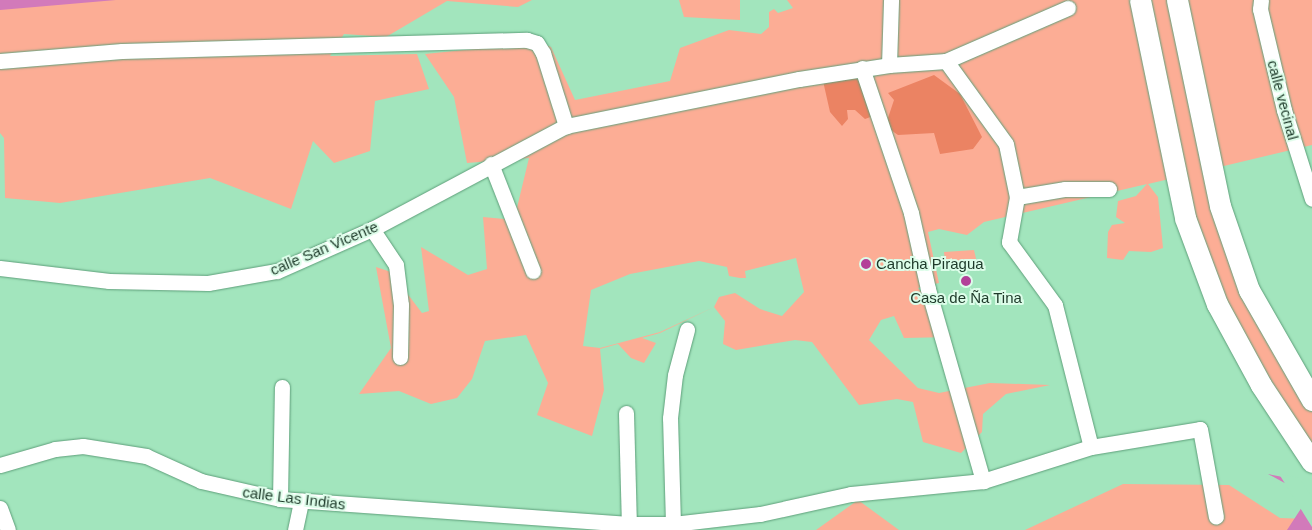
<!DOCTYPE html>
<meta charset="utf-8">
<style>
body{margin:0}
#map{position:relative;width:1312px;height:530px;overflow:hidden;background:#a2e5bd;font-family:Helvetica,sans-serif}
div>[style]{position:absolute}
[style*='--x']{left:calc(var(--x)*1px);top:calc(var(--y)*1px);width:calc(var(--w)*1px);rotate:calc(var(--a)*1deg)}
.green>*{inset:0;background:#fcad95}
.forest>*{inset:0;background:#eb8363}
.water>*{inset:0;background:#d27aba}
.pier>*{inset:0;background:#a2e5bd}
.roads{filter:drop-shadow(0 0 1px #5e9f7a) drop-shadow(0 0 1px #5e9f7a)}
.minor>*{height:15px;margin:-7.5px;padding:0 7.5px;transform-origin:7.5px;border-radius:7.5px;background:#fff}
.highway>*{height:21px;margin:-10.5px;padding:0 10.5px;transform-origin:10.5px;border-radius:10.5px;background:#fff}
.dots>*{width:14px;height:14px;translate:-50% -50%;box-sizing:border-box;border:2px solid #dcfde9;border-radius:50%}
span{translate:-50% -50%;white-space:nowrap;text-align:center;line-height:1.15;-webkit-text-stroke:4px #dcfde9;paint-order:stroke}
.street-label{font-size:15px;color:#1d3929}
.poi-label{font-size:15px;color:#1d3929}
.left{translate:0 -50%;text-align:left}
</style>
<div id="map">
<div class="green">
<div style="clip-path:polygon(0 0,532px 0,518px 7px,447px 1px,386px 37px,344px 34px,330px 56px,417px 54px,429px 89px,375px 101px,370px 151px,334px 163px,313px 141px,291px 209px,210px 178px,60px 203px,5px 198px,4px 138px,0 133px)"></div>
<div style="clip-path:polygon(679px 0,740px 0,740px 20px,684px 17px)"></div>
<div style="clip-path:polygon(evenodd,787px 0,1312px 0,1312px 145px,1203px 171px,1297px 390px,1312px 412px,1312px 451px,1279px 401px,1209px 267px,1182px 176px,1148px 184px,1158px 197px,1163px 248px,1151px 252px,1129px 251px,1123px 260px,1107px 258px,1108px 232px,1112px 225px,1125px 223px,1116px 217px,1118px 201px,1136px 196px,1147px 184px,984px 222px,967px 235px,939px 229px,928px 232px,939px 283px,918px 288px,933px 305px,951px 337px,904px 338px,894px 316px,881px 320px,869px 340px,918px 388px,939px 393px,990px 383px,1050px 385px,1006px 394px,983px 414px,982px 432px,961px 453px,923px 442px,913px 402px,897px 399px,859px 405px,812px 342px,795px 340px,736px 350px,723px 344px,725px 321px,714px 307px,660px 333px,642px 338px,656px 343px,644px 363px,631px 358px,618px 344px,600px 349px,604px 390px,592px 436px,537px 415px,548px 383px,526px 335px,485px 341px,472px 379px,457px 398px,431px 404px,399px 391px,359px 394px,391px 348px,376px 267px,391px 272px,422px 313px,429px 311px,421px 247px,468px 275px,487px 269px,483px 217px,514px 220px,529px 158px,467px 163px,454px 97px,425px 54px,483px 48px,518px 33px,551px 47px,575px 100px,670px 81px,680px 48px,729px 30px,761px 34px,769px 27px,769px 12px,774px 9px,778px 13px,793px 8px,787px 0,796px 258px,804px 292px,782px 316px,760px 309px,735px 293px,719px 297px,714px 307px,660px 332px,600px 348px,583px 346px,591px 290px,630px 274px,699px 261px,727px 267px,729px 276px,740px 278px,746px 278px,745px 271px,796px 258px)"></div>
<div style="clip-path:polygon(974px 250px,978px 267px,946px 268px,944px 252px)"></div>
<div style="clip-path:polygon(1123px 484px,1229px 485px,1280px 518px,1309px 519px,1312px 530px,1025px 530px)"></div>
<div style="clip-path:polygon(858px 500px,899px 530px,816px 530px)"></div>
</div>
<div class="forest">
<div style="clip-path:polygon(857px 75px,873px 116px,865px 119px,855px 110px,847px 110px,848px 119px,842px 126px,830px 112px,823px 81px)"></div>
<div style="clip-path:polygon(934px 75px,960px 94px,982px 137px,973px 149px,940px 154px,934px 133px,898px 135px,888px 128px,888px 118px,894px 100px,888px 93px)"></div>
</div>
<div class="water">
<div style="clip-path:polygon(0 0,116px 0,0 10px)"></div>
<div style="clip-path:polygon(1268px 474px,1298px 480px,1312px 501px,1312px 530px,1287px 530px,1302px 507px,1292px 487px)"></div>
</div>
<div class="pier">
<div style="clip-path:polygon(1279px 474px,1299px 478px,1312px 497px,1312px 527px)"></div>
</div>
<div class="roads">
<div class="minor">
<div style="--x:1261;--y:0;--w:9;--a:96"></div>
<div style="--x:1260;--y:9;--w:104;--a:76.6"></div>
<div style="--x:1284;--y:110;--w:93;--a:72.5"></div>
<div style="--x:0;--y:61;--w:122;--a:-4.7"></div>
<div style="--x:122;--y:51;--w:405;--a:-1.6"></div>
<div style="--x:527;--y:40;--w:10;--a:17"></div>
<div style="--x:537;--y:43;--w:12;--a:59"></div>
<div style="--x:543;--y:53;--w:77;--a:72.5"></div>
<div style="--x:946;--y:61;--w:102;--a:54.1"></div>
<div style="--x:1006;--y:144;--w:54;--a:78.3"></div>
<div style="--x:1017;--y:197;--w:46;--a:100.1"></div>
<div style="--x:1009;--y:242;--w:78;--a:53.9"></div>
<div style="--x:1055;--y:305;--w:146;--a:75.8"></div>
<div style="--x:889;--y:65;--w:65;--a:-88.2"></div>
<div style="--x:862;--y:68;--w:153;--a:71.3"></div>
<div style="--x:911;--y:213;--w:78;--a:77.4"></div>
<div style="--x:928;--y:289;--w:200;--a:74"></div>
<div style="--x:491;--y:164;--w:115;--a:68.6"></div>
<div style="--x:1017;--y:197;--w:49;--a:-9.5"></div>
<div style="--x:1065;--y:189;--w:44;--a:0"></div>
<div style="--x:372;--y:229;--w:43;--a:56.3"></div>
<div style="--x:396;--y:265;--w:40;--a:82.9"></div>
<div style="--x:401;--y:305;--w:52;--a:91.1"></div>
<div style="--x:0;--y:268;--w:110;--a:6.8"></div>
<div style="--x:109;--y:281;--w:99;--a:1.2"></div>
<div style="--x:208;--y:283;--w:70;--a:-9.9"></div>
<div style="--x:277;--y:271;--w:104;--a:-23.9"></div>
<div style="--x:372;--y:229;--w:220;--a:-28"></div>
<div style="--x:566;--y:126;--w:238;--a:-11.4"></div>
<div style="--x:799;--y:79;--w:91;--a:-8.8"></div>
<div style="--x:889;--y:65;--w:57;--a:-4"></div>
<div style="--x:946;--y:61;--w:133;--a:-23.5"></div>
<div style="--x:626;--y:413;--w:111;--a:88.5"></div>
<div style="--x:0;--y:465;--w:57;--a:-16.2"></div>
<div style="--x:55;--y:449;--w:28;--a:-6"></div>
<div style="--x:83;--y:446;--w:64;--a:9"></div>
<div style="--x:146;--y:456;--w:60;--a:24.4"></div>
<div style="--x:201;--y:481;--w:81;--a:12.8"></div>
<div style="--x:280;--y:499;--w:350;--a:4.1"></div>
<div style="--x:629;--y:524;--w:44;--a:0"></div>
<div style="--x:673;--y:524;--w:88;--a:-6.6"></div>
<div style="--x:760;--y:514;--w:93;--a:-12.4"></div>
<div style="--x:851;--y:494;--w:133;--a:-5.6"></div>
<div style="--x:983;--y:481;--w:113;--a:-17.5"></div>
<div style="--x:1091;--y:447;--w:110;--a:-9.4"></div>
<div style="--x:1200;--y:429;--w:89;--a:79.7"></div>
<div style="--x:280;--y:499;--w:112;--a:-89"></div>
<div style="--x:0;--y:508;--w:23;--a:70"></div>
<div style="--x:673;--y:524;--w:106;--a:-91.6"></div>
<div style="--x:670;--y:418;--w:43;--a:-83.4"></div>
<div style="--x:675;--y:375;--w:47;--a:-75.1"></div>
<div style="--x:295;--y:530;--w:30;--a:-78"></div>
</div>
<div class="highway">
<div style="--x:1140;--y:0;--w:223;--a:78.3"></div>
<div style="--x:1185;--y:218;--w:92;--a:69.6"></div>
<div style="--x:1217;--y:304;--w:92;--a:61.5"></div>
<div style="--x:1261;--y:385;--w:92;--a:56.5"></div>
<div style="--x:1177;--y:0;--w:210;--a:78.2"></div>
<div style="--x:1220;--y:206;--w:89;--a:71"></div>
<div style="--x:1249;--y:290;--w:127;--a:60.2"></div>
</div>
</div>
<div class="dots">
<div style="left:866px;top:264px;background:#b34099"></div>
<div style="left:966px;top:281px;background:#b34099"></div>
</div>
<div class="street-label">
<span style="left:1283px;top:100px;rotate:75deg">calle vecinal</span>
<span style="left:324px;top:248px;rotate:-23deg">calle San Vicente</span>
<span style="left:294px;top:498px;rotate:7deg">calle Las Indias</span>
</div>
<div class="poi-label">
<span class="left" style="left:876px;top:264px">Cancha Piragua</span>
<span style="left:966px;top:298px">Casa de Ña Tina</span>
</div>
</div>
